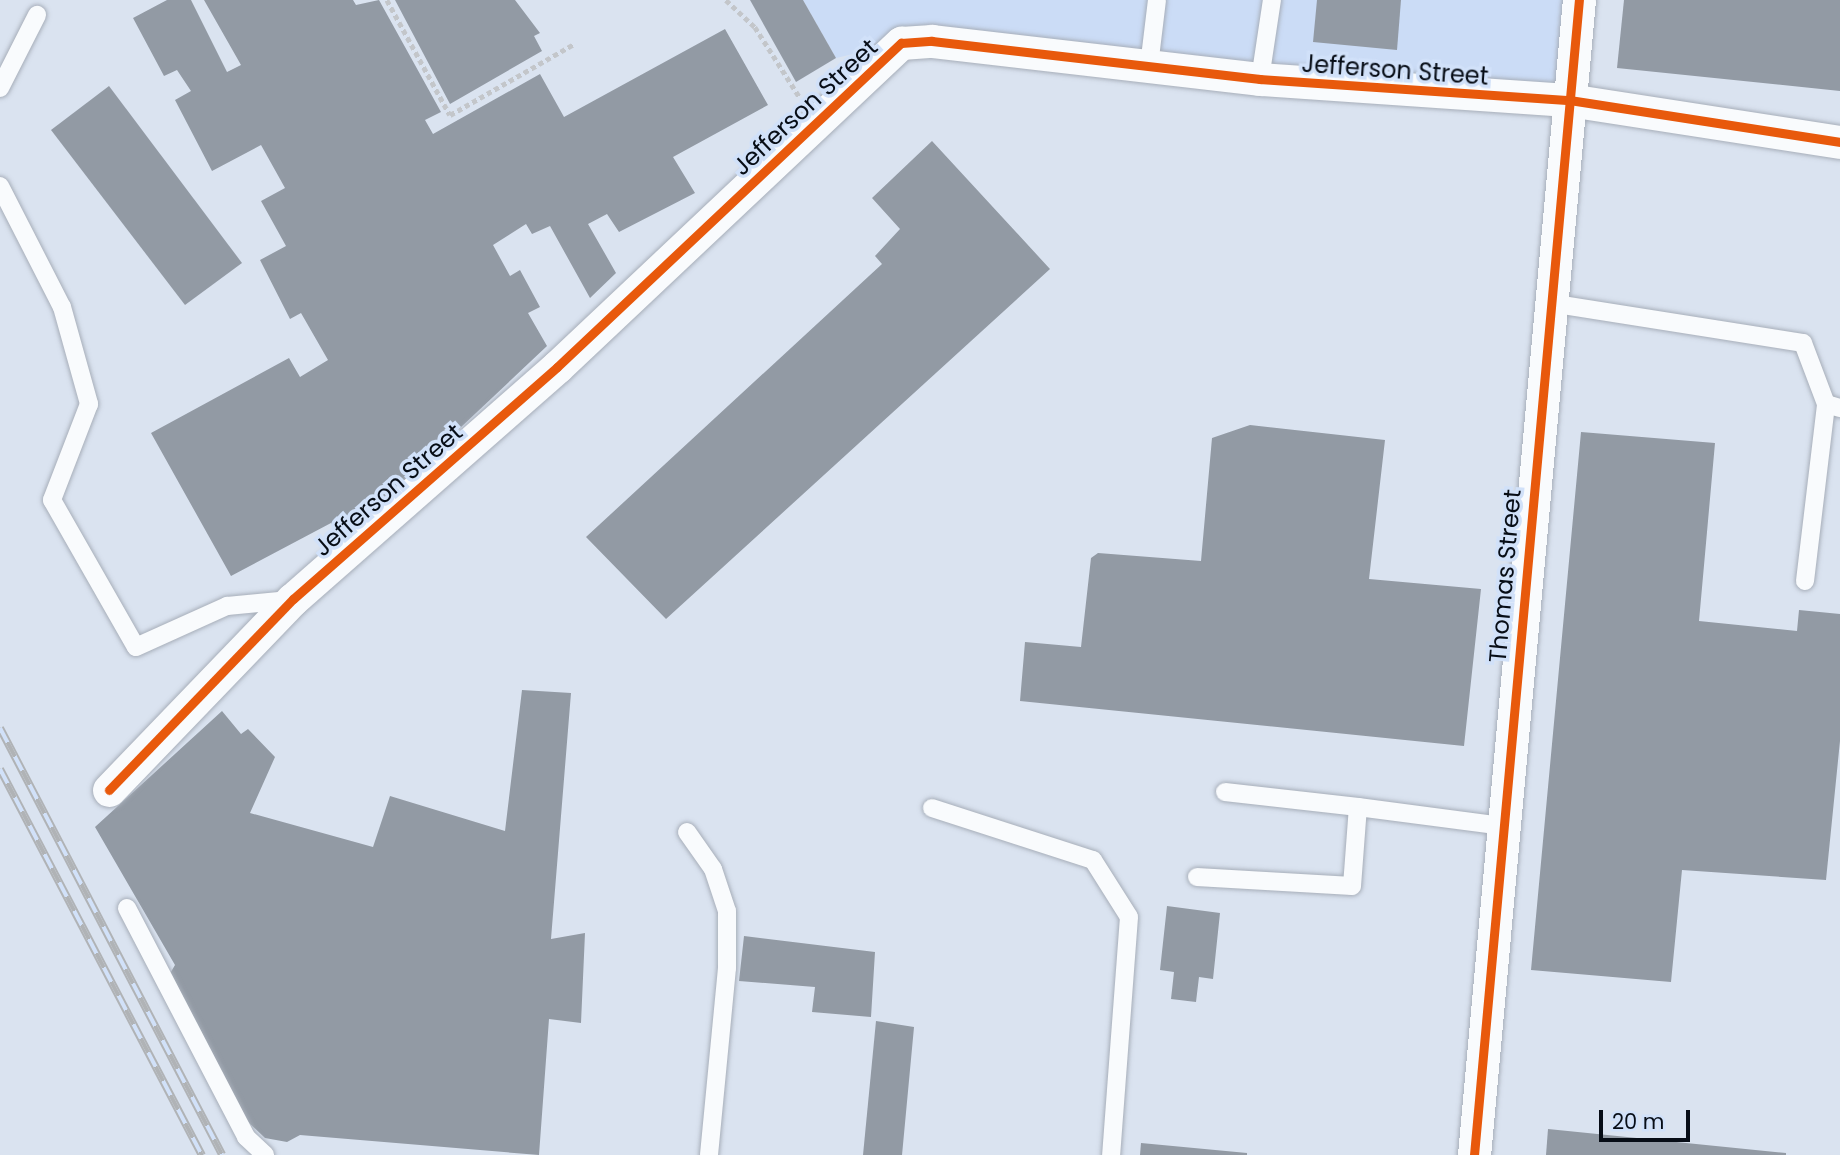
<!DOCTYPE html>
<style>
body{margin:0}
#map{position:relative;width:1840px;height:1155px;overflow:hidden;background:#dae3f0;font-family:Poppins,sans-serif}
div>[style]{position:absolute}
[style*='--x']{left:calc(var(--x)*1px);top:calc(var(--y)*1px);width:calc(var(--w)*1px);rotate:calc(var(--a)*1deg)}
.built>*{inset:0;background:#cbdcf6}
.building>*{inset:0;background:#929aa4}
.path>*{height:4.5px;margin-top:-2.25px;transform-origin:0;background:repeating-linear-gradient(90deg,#c3c6ca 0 5px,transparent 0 8.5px)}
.roads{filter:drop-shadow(0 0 2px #a7aeb9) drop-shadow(0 0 2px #a7aeb9)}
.lane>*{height:18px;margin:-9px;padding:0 9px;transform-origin:9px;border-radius:9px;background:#f9fbfd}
.street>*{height:33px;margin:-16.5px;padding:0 16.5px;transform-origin:16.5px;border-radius:16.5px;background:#f9fbfd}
.rail>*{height:8px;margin-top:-4px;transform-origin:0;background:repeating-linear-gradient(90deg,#d1e1f9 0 16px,#b0b3b6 0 32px);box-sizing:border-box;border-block:2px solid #b0b3b6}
.cycleway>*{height:9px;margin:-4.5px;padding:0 4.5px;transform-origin:4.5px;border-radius:4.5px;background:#e8590c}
span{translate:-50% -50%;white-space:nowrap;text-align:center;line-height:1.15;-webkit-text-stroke:7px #d1e1f9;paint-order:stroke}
.street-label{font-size:24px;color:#070d16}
.scale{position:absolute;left:1599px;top:1110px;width:91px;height:32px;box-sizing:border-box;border:4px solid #070d16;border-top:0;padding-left:9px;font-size:21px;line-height:24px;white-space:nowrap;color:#070d16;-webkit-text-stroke:5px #d1e1f9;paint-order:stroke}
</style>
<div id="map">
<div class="built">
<div style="clip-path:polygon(803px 0,1567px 0,1554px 100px,901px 43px,836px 58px)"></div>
</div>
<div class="building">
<div style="clip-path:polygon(167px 0,191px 0,227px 72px,241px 65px,204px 0,353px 0,356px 5px,379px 0,441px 112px,425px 120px,433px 134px,540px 74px,564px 117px,725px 29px,768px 105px,673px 157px,695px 193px,619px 232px,607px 214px,588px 224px,616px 273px,590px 298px,550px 226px,532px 234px,526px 224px,493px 245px,510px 276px,520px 270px,540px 307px,528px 313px,547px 346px,390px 494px,336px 530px,331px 523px,231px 576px,151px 433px,289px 358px,300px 377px,328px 360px,301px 313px,290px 319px,260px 260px,286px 246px,261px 201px,285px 188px,261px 145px,212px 171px,175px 100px,191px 91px,177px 70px,164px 76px,133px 18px)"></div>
<div style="clip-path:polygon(395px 0,515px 0,540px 33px,534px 36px,542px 51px,450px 104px)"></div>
<div style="clip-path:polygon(750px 0,803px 0,836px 58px,796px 82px)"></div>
<div style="clip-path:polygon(1317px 0,1401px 0,1397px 50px,1313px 42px)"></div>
<div style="clip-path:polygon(1624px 0,1840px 0,1840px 91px,1617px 68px)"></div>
<div style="clip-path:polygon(109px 86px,242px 263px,185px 305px,51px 130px)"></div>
<div style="clip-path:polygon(932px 141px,1050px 269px,666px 619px,586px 537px,882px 264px,875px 256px,900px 229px,872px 198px)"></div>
<div style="clip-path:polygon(1250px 425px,1385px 440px,1369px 579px,1481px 589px,1464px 746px,1020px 701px,1025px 642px,1081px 647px,1091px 558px,1098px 553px,1201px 561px,1212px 438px)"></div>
<div style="clip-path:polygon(1581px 432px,1715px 443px,1699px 621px,1797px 631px,1799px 610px,1840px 614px,1840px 741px,1826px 880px,1682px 870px,1671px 982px,1531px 970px)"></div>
<div style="clip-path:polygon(522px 690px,571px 693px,551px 939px,585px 933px,581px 1023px,549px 1019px,539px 1155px,300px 1135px,287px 1142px,265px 1138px,246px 1120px,168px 977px,175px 965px,95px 827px,222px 711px,241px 734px,248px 729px,275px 757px,250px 813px,373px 847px,390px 796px,505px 831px)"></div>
<div style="clip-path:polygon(1167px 906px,1220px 913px,1213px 979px,1199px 977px,1196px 1002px,1171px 999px,1174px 972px,1160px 970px)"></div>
<div style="clip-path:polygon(744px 936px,875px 952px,871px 1017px,812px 1012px,815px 987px,739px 981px)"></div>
<div style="clip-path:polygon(876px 1021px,914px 1027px,902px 1155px,863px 1155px)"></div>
<div style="clip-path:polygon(1548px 1129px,1786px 1153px,1786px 1155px,1546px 1155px)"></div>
<div style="clip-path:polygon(1141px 1143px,1247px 1153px,1247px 1155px,1140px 1155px)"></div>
</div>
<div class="path">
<div style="--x:387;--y:0;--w:131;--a:61.3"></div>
<div style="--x:450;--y:115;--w:143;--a:-29.8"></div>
<div style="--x:726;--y:0;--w:40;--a:43"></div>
<div style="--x:755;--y:27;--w:82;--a:57.5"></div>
</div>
<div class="roads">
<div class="lane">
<div style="--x:1149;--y:66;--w:66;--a:-83.1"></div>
<div style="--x:1260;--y:79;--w:80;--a:-81.4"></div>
<div style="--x:0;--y:88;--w:82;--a:-63.1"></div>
<div style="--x:0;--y:186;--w:136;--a:62.9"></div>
<div style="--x:62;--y:307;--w:101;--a:74.4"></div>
<div style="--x:89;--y:404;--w:103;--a:111.1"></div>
<div style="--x:52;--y:500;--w:169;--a:60.3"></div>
<div style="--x:136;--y:647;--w:100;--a:-24.3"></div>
<div style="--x:227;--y:606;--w:63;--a:-5.4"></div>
<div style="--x:1550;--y:303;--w:256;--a:9"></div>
<div style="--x:1803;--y:343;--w:65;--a:69.3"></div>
<div style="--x:1826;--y:404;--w:15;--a:16"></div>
<div style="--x:1805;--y:581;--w:178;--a:-83.2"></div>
<div style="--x:1225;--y:792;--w:134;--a:6.4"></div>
<div style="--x:932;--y:808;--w:169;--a:17.9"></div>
<div style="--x:1093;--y:860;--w:67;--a:57.7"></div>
<div style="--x:1129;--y:917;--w:239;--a:94.3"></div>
<div style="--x:687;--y:832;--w:45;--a:54.9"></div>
<div style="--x:713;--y:869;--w:44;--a:71.6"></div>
<div style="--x:727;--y:911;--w:57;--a:90"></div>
<div style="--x:727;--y:968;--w:188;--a:95.5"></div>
<div style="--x:1197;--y:877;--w:155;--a:3.3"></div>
<div style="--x:1352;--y:886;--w:79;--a:-85.7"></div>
<div style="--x:1358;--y:807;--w:145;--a:7.5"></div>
<div style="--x:127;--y:908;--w:258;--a:62.5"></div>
<div style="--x:246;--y:1137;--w:26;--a:43"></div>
</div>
<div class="street">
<div style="--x:109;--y:790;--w:265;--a:-46.1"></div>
<div style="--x:293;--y:599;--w:351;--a:-41.3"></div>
<div style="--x:557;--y:367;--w:473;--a:-43.3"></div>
<div style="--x:901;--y:43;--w:31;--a:-4"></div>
<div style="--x:932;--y:41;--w:330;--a:6.6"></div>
<div style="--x:1260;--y:79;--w:310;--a:3.9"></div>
<div style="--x:1569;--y:100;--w:274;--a:8.8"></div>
<div style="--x:1474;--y:1155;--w:1160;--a:-84.81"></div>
</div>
</div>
<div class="rail">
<div style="--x:0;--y:728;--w:481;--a:62.5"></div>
<div style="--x:0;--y:769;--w:436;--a:62.4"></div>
</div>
<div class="cycleway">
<div style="--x:109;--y:790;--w:265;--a:-46.1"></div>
<div style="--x:293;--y:599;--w:351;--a:-41.3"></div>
<div style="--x:557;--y:367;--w:473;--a:-43.3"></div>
<div style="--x:901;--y:43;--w:31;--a:-4"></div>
<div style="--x:932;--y:41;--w:330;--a:6.6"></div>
<div style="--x:1260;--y:79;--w:310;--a:3.9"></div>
<div style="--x:1569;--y:100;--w:274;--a:8.8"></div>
<div style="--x:1474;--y:1155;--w:1160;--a:-84.81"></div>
</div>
<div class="street-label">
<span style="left:1395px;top:70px;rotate:4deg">Jefferson Street</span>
<span style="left:805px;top:107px;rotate:-43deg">Jefferson Street</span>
<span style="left:388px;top:490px;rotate:-41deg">Jefferson Street</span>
<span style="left:1505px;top:576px;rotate:-85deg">Thomas Street</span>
</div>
<div class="scale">20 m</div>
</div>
